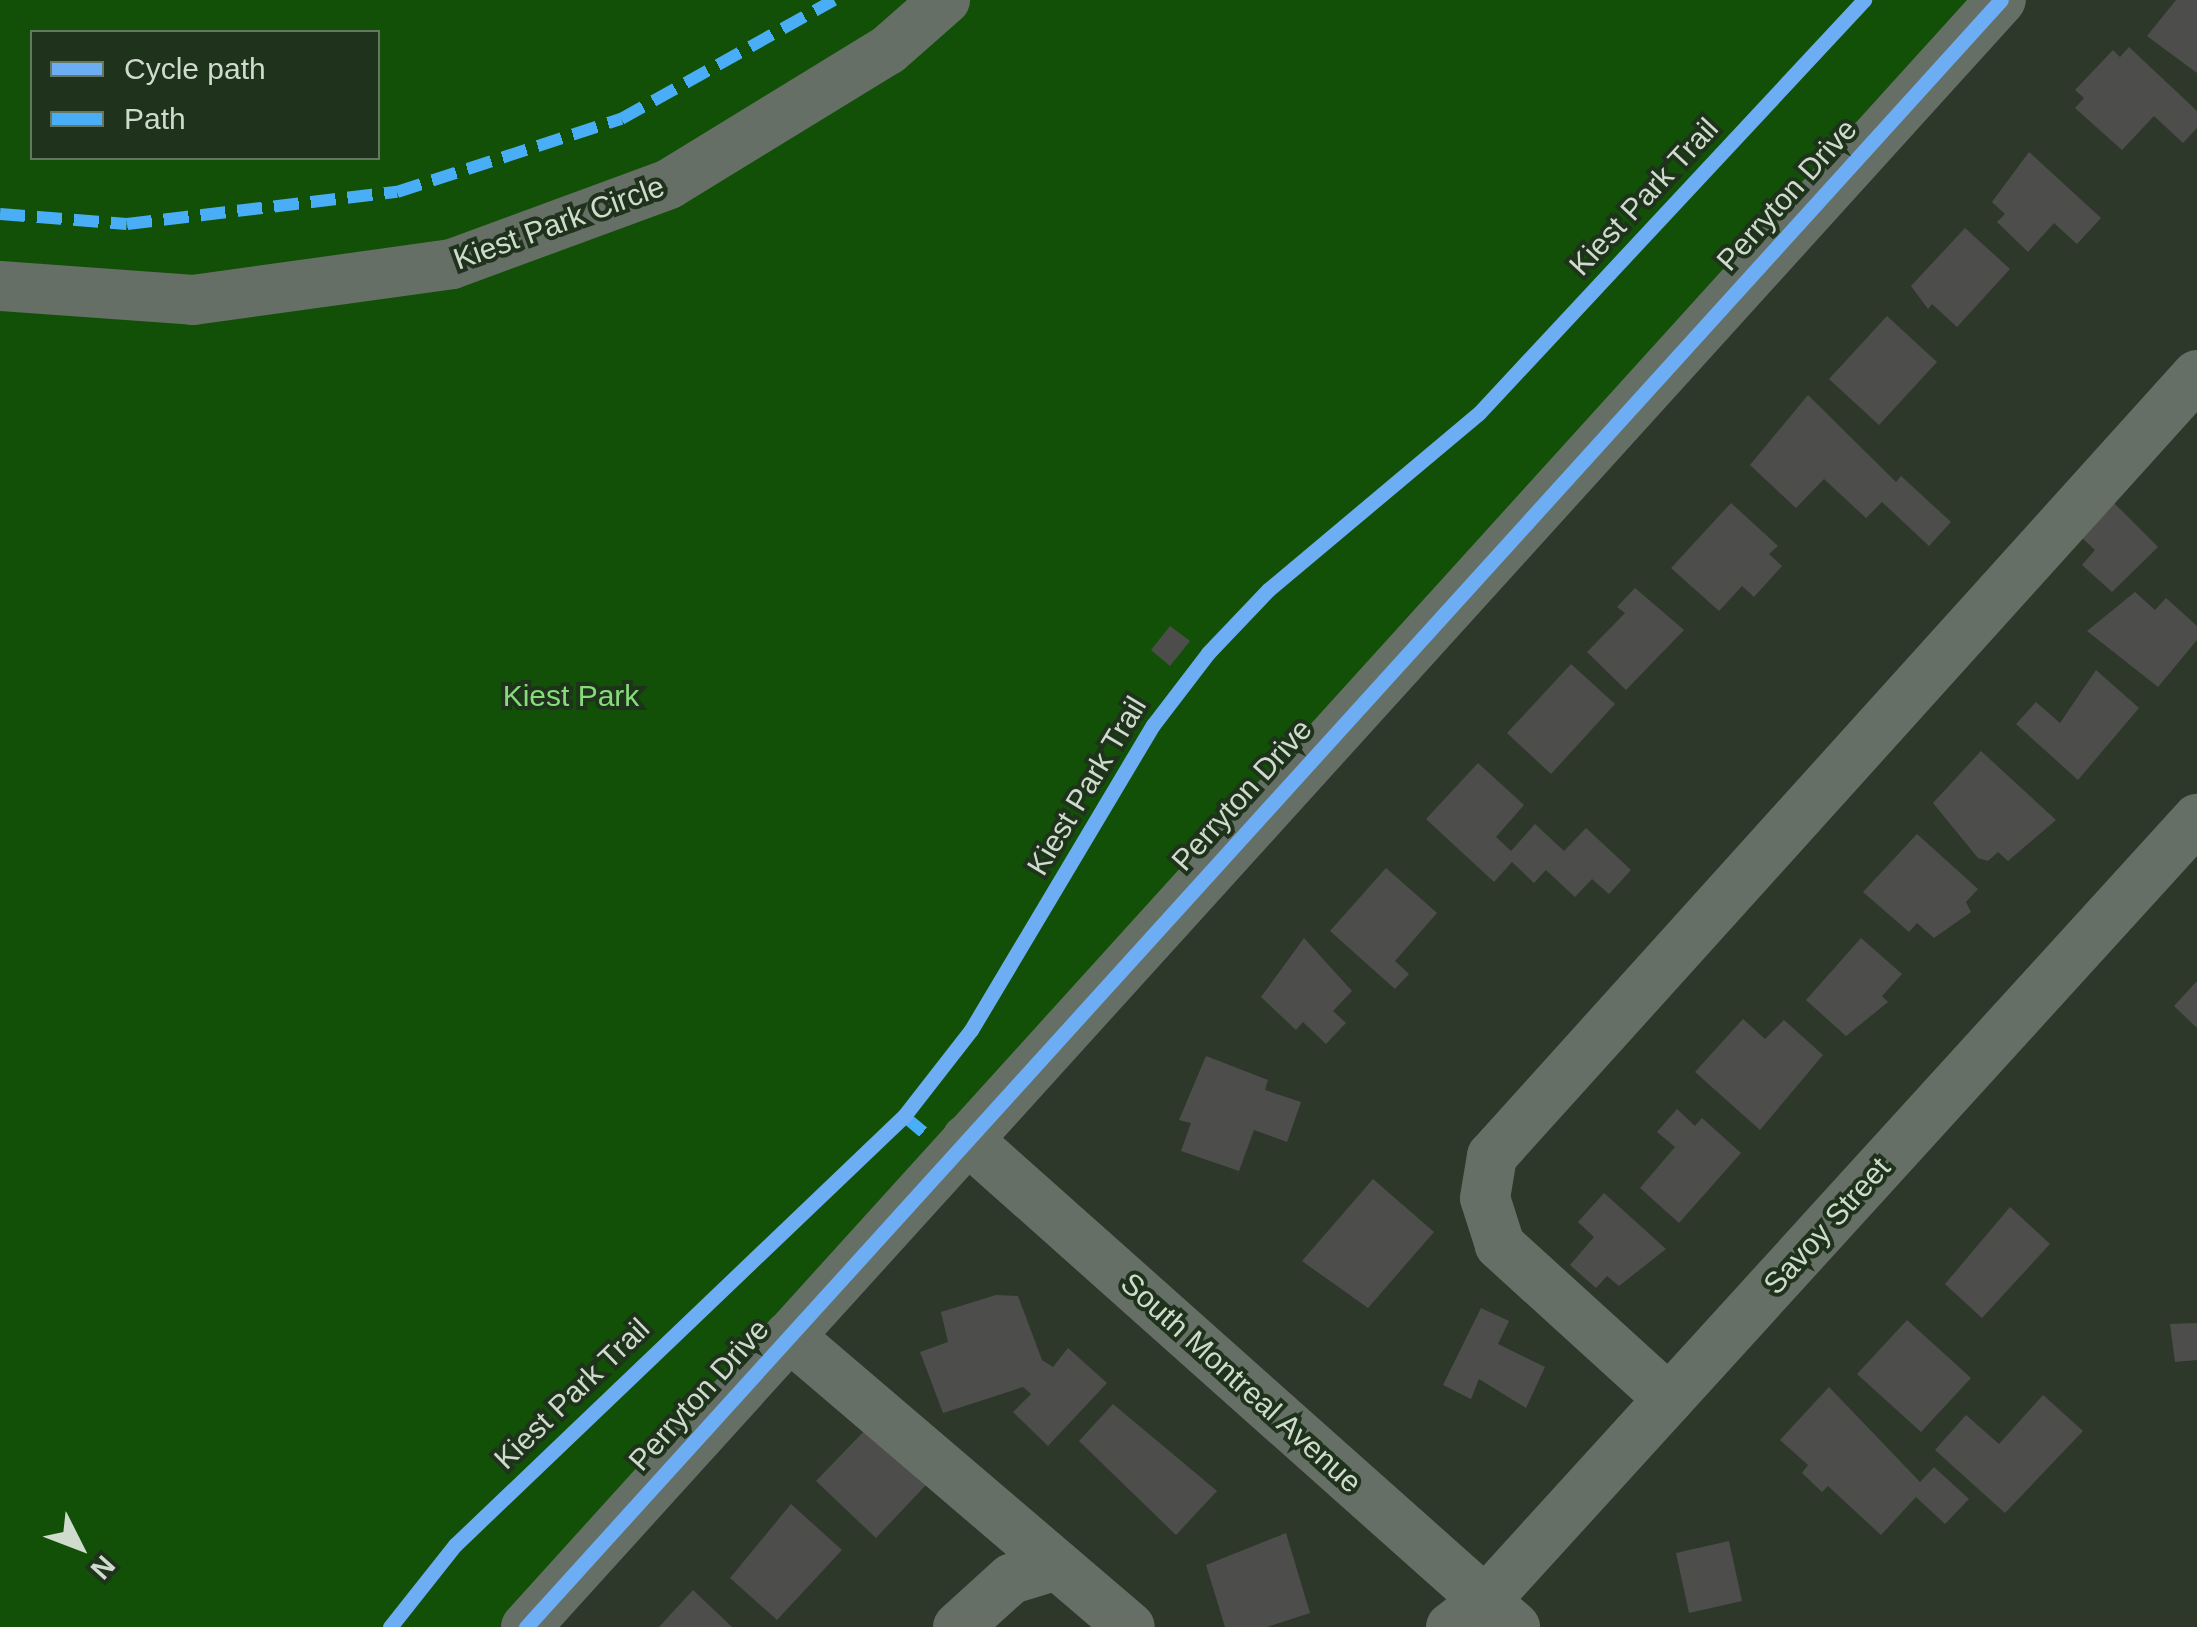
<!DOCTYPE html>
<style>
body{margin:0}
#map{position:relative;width:2197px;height:1627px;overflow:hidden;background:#2d382b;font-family:Arial,sans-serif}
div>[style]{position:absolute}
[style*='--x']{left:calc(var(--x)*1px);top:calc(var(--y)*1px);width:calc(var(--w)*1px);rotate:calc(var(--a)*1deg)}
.green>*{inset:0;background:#125008}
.building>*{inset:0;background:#4d4e4b}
.minor>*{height:50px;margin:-25px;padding:0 25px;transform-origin:25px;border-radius:25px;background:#666f65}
.quiet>*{height:12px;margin-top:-6px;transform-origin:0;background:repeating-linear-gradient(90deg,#49aef6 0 25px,transparent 0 37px)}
.cycleway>*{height:15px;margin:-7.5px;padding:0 7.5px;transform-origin:7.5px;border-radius:7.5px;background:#6dadf4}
span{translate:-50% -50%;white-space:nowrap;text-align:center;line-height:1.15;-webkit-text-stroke:8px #1f321c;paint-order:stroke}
.street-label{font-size:30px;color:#cfdccd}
.park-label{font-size:30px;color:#85dc79}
.legend{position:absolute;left:30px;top:30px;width:350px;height:130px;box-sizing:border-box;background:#1f321c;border:2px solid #657663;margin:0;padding:12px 18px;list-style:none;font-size:30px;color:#cfdccd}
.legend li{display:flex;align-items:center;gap:20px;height:50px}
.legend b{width:50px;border:2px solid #657663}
.north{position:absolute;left:30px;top:1497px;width:100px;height:100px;-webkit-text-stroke:8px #1f321c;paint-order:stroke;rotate:132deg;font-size:28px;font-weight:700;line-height:40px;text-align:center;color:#cfdccd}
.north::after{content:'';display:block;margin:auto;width:35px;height:45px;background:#cfdccd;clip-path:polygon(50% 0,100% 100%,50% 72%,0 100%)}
</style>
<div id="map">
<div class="green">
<div style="clip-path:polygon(evenodd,0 0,1968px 0,498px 1627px,0 1627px,0 0,32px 32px,378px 32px,378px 158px,32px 158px,32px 32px)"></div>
</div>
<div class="building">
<div style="clip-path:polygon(2176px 0,2197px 0,2197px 73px,2147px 36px)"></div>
<div style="clip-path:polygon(2129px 47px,2197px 111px,2197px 128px,2183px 143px,2154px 116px,2122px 150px,2075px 108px,2084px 98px,2075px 90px,2113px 50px,2120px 57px)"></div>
<div style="clip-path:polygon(2029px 152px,2101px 218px,2077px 244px,2054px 223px,2028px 252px,1997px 222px,2005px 214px,1992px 202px)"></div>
<div style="clip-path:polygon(1965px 228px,2010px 269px,1957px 327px,1932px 304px,1928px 309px,1911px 286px)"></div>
<div style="clip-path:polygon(1887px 316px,1937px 362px,1879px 425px,1829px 379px)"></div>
<div style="clip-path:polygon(1808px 395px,1896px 482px,1901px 476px,1951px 522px,1929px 546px,1882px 502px,1866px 518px,1824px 479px,1796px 508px,1750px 465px)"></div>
<div style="clip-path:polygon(2110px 499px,2158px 547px,2112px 592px,2082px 565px,2095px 550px,2078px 534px)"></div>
<div style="clip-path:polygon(1731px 503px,1778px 546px,1769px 554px,1782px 566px,1754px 597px,1742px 586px,1719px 611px,1671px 568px)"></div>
<div style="clip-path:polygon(1635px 588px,1684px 630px,1626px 690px,1587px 652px,1625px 613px,1617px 607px)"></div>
<div style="clip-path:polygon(2135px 592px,2155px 610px,2166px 598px,2197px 626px,2197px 640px,2158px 687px,2087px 631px)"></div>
<div style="clip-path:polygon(1170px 626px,1190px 641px,1170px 666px,1151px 650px)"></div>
<div style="clip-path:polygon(1571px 664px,1615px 704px,1551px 774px,1507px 733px)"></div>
<div style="clip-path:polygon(2096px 670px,2139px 708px,2078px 780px,2016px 724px,2036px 702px,2060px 723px)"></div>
<div style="clip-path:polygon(1981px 751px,2056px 820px,2008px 861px,1998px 852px,1988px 861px,1978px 858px,1933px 803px)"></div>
<div style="clip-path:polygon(1478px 763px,1524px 805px,1496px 837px,1511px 851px,1535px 824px,1564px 851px,1586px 828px,1631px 870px,1609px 894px,1592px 879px,1575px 897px,1546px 870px,1534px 883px,1512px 862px,1494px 882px,1426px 819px)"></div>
<div style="clip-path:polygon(1917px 834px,1978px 889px,1966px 902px,1971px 912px,1934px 938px,1917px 923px,1909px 932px,1863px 892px)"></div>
<div style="clip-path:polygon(1386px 868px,1437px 913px,1395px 961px,1409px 974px,1395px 989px,1330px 931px)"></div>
<div style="clip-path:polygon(1304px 938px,1352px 991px,1333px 1011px,1346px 1023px,1326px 1044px,1303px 1022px,1296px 1030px,1261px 997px)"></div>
<div style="clip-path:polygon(1861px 938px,1902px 974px,1882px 996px,1888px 1002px,1846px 1036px,1806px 1000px)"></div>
<div style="clip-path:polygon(2197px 981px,2197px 1028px,2174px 1006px)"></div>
<div style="clip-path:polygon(1743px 1019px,1765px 1039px,1784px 1020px,1823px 1055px,1760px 1130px,1695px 1072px)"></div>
<div style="clip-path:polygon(1206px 1056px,1268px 1080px,1265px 1090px,1301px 1102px,1287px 1142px,1254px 1130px,1239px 1171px,1181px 1151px,1191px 1123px,1179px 1120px)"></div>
<div style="clip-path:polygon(1677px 1109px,1695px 1126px,1702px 1118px,1741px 1153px,1679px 1223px,1640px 1188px,1675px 1147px,1657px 1132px)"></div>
<div style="clip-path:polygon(1373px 1179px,1434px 1232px,1368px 1308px,1302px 1261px)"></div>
<div style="clip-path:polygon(1604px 1193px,1666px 1249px,1619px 1286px,1607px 1276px,1596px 1288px,1570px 1265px,1594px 1237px,1578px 1222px)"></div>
<div style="clip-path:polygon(2010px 1207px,2050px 1244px,1982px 1318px,1945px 1284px)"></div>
<div style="clip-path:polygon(996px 1295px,1018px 1296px,1042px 1360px,1053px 1367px,1068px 1348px,1107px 1383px,1048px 1446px,1013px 1412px,1031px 1394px,1023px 1387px,943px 1413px,920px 1352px,948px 1342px,941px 1312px)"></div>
<div style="clip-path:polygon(1481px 1308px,1509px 1321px,1498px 1344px,1545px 1367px,1526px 1408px,1479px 1379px,1471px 1399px,1443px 1385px)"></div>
<div style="clip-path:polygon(1907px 1320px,1971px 1378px,1921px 1432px,1857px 1374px)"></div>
<div style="clip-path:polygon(2197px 1323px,2197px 1360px,2175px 1362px,2170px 1324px)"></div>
<div style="clip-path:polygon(1829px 1387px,1920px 1482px,1934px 1467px,1969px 1499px,1945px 1524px,1916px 1497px,1881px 1535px,1828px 1486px,1822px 1492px,1802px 1473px,1808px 1465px,1780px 1440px)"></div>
<div style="clip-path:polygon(2043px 1395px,2083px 1431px,2005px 1513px,1935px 1450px,1966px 1415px,1999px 1444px)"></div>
<div style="clip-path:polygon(1113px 1404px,1217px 1491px,1176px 1535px,1079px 1441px)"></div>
<div style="clip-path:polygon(869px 1426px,926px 1485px,876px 1538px,816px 1481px)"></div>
<div style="clip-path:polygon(791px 1504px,842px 1550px,777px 1620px,730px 1578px)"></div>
<div style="clip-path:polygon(1286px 1533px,1310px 1613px,1267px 1627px,1225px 1627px,1206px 1565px)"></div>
<div style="clip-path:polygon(1729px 1541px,1742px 1601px,1689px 1613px,1676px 1553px)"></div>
<div style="clip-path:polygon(693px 1590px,732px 1627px,659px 1627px)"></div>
</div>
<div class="minor">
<div style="--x:0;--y:286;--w:194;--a:4.1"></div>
<div style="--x:193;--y:300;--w:261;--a:-7.9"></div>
<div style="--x:452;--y:264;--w:231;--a:-20.2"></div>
<div style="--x:669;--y:184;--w:257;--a:-31.5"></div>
<div style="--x:888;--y:50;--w:76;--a:-41.3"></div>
<div style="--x:967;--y:1139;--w:734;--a:41.69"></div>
<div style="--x:789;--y:1336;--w:448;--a:40.5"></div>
<div style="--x:1669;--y:1399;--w:229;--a:-137.7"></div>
<div style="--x:1500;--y:1245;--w:49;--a:-107.7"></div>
<div style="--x:1485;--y:1198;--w:43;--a:-80.5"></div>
<div style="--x:1492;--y:1156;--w:1052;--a:-47.93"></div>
<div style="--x:526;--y:1627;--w:2196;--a:-47.81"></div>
<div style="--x:958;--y:1627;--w:72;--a:-42.2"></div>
<div style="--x:1011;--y:1579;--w:48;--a:-16.9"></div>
<div style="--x:1451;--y:1627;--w:43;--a:-37.4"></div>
<div style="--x:1485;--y:1601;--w:1058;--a:-47.68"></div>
</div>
<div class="quiet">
<div style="--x:0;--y:214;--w:127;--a:4.5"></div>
<div style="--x:127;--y:224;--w:272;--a:-6.8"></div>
<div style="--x:397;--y:192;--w:236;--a:-18.1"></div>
<div style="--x:621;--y:119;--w:244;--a:-29.2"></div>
<div style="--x:904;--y:1116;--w:34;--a:40"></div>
</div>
<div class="cycleway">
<div style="--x:390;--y:1627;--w:105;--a:-51.6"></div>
<div style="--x:455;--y:1545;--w:621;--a:-43.7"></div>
<div style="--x:904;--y:1116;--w:109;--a:-52.1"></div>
<div style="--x:971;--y:1030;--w:355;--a:-59.2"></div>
<div style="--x:1153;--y:725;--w:91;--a:-52.6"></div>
<div style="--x:1208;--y:653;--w:87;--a:-46.4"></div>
<div style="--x:1268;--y:590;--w:275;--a:-40"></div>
<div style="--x:1479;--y:413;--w:565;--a:-47.01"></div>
<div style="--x:526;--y:1627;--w:2196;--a:-47.81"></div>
</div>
<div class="street-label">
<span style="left:1787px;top:195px;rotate:-48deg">Perryton Drive</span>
<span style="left:1644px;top:197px;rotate:-47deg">Kiest Park Trail</span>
<span style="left:559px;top:223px;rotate:-20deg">Kiest Park Circle</span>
<span style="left:1087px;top:786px;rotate:-59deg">Kiest Park Trail</span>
<span style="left:1242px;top:795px;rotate:-48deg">Perryton Drive</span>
<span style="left:1827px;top:1226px;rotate:-48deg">Savoy Street</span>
<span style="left:1241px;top:1383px;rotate:42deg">South Montreal Avenue</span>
<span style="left:572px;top:1394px;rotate:-44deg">Kiest Park Trail</span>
<span style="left:699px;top:1395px;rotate:-48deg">Perryton Drive</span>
</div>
<div class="park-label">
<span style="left:571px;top:696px">Kiest Park</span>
</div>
<ul class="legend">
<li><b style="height:12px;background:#6dadf4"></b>Cycle path</li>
<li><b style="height:12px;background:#49aef6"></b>Path</li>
</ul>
<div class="north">N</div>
</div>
